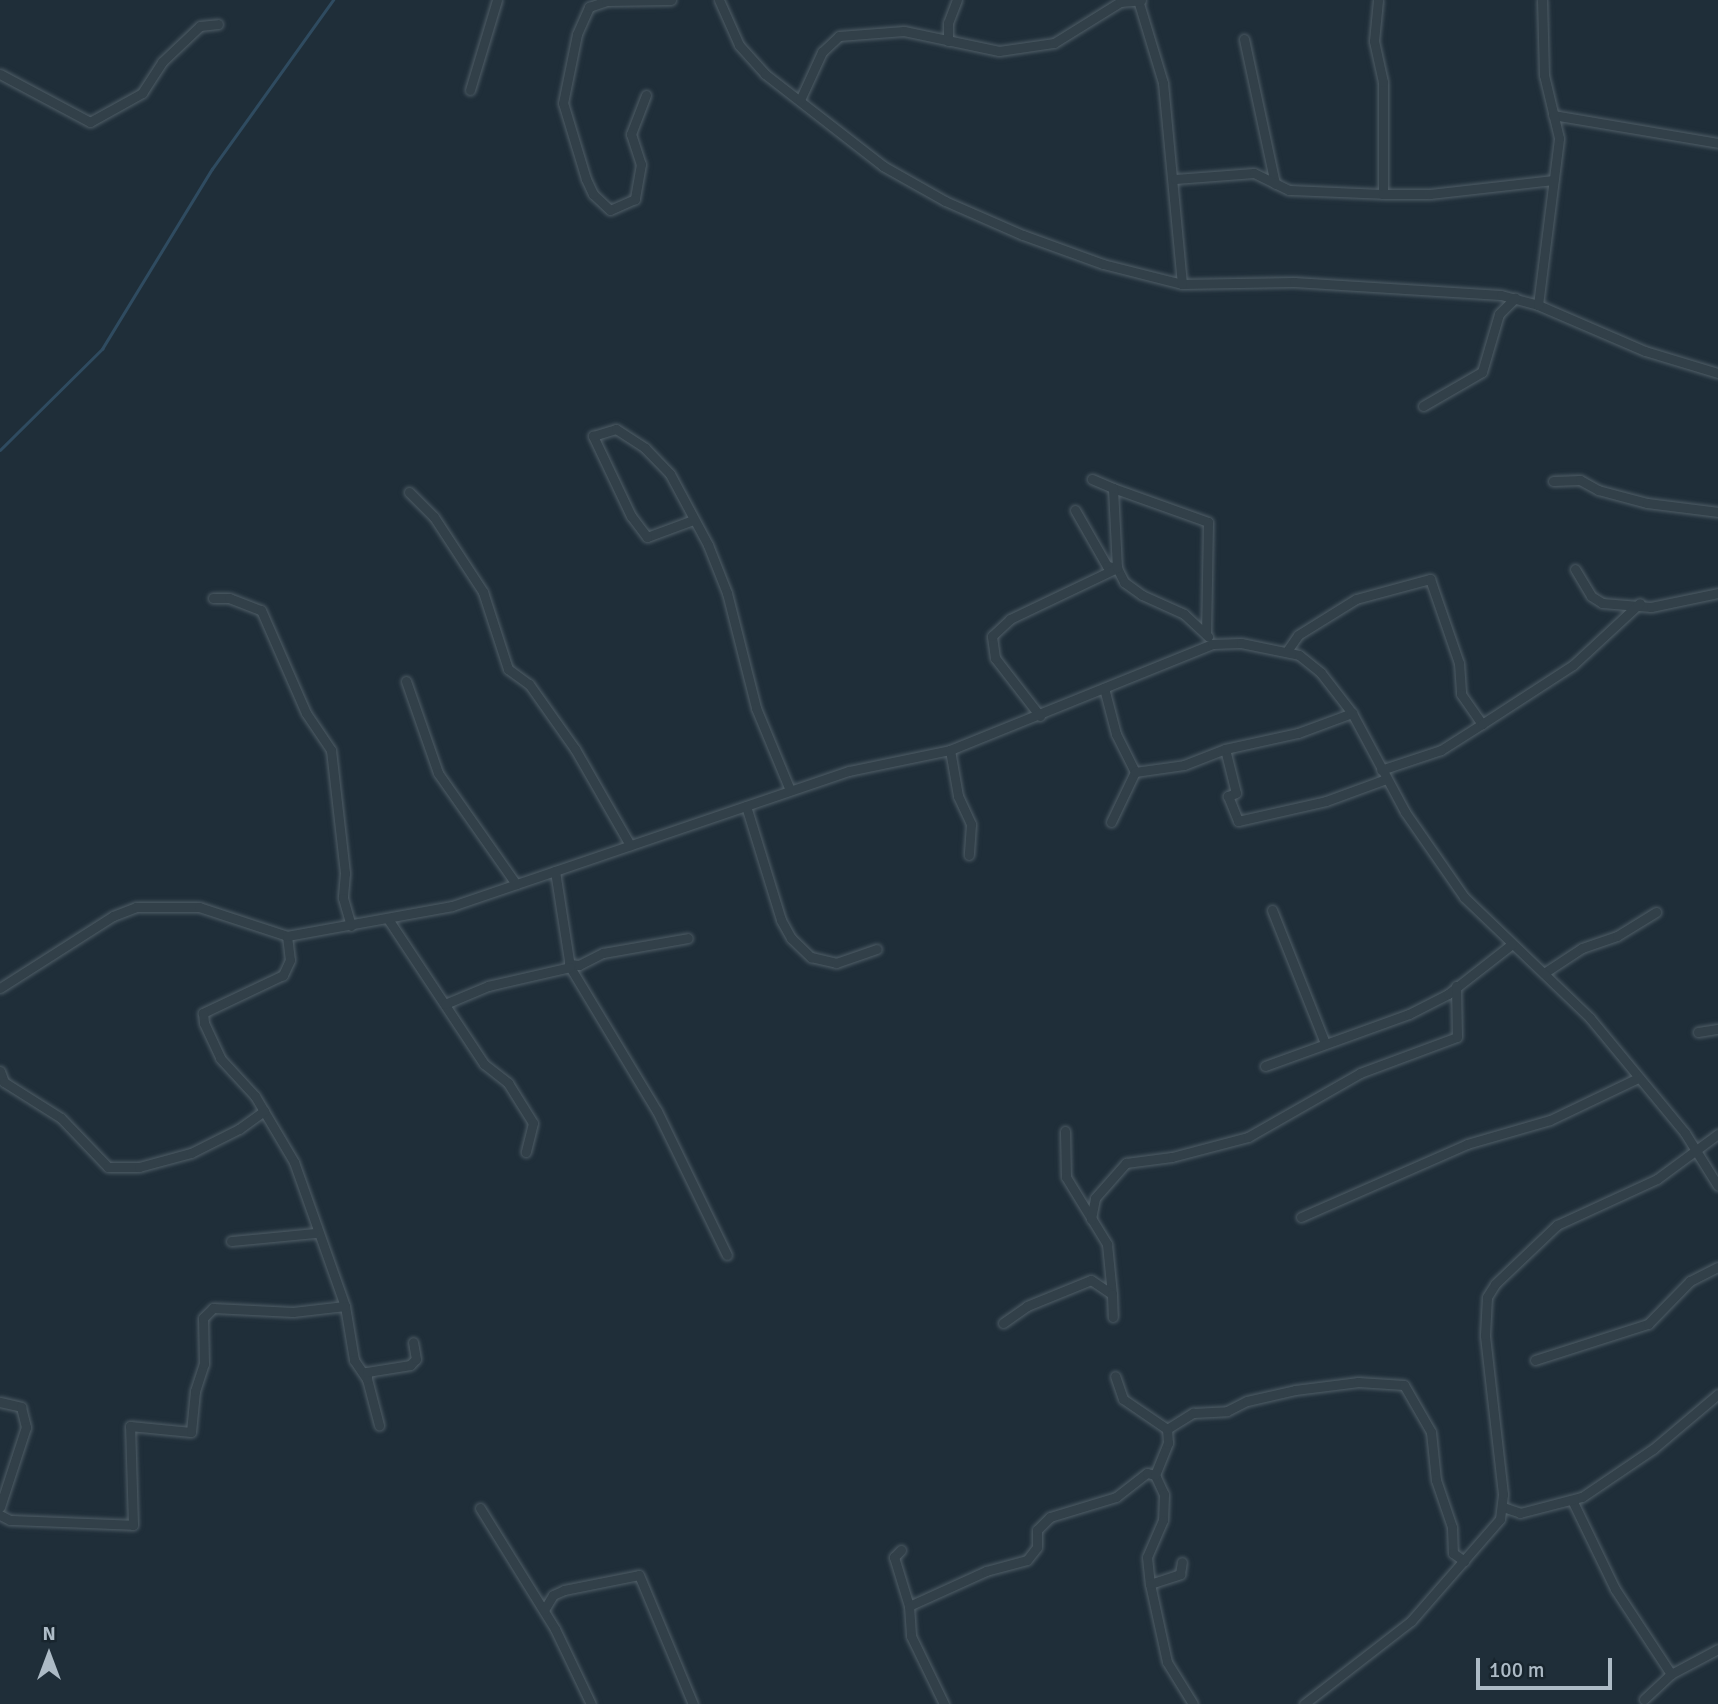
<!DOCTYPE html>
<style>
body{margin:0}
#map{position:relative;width:1718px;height:1704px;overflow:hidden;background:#1f2e39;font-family:Signika,sans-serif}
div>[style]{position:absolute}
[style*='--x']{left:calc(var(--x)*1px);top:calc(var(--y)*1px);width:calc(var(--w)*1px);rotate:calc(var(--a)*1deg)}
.stream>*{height:2.5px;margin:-1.25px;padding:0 1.25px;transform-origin:1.25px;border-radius:1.25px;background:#2f4b60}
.roads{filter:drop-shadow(0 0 2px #505e67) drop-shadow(0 0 2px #505e67)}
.minor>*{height:9px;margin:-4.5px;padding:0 4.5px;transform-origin:4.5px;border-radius:4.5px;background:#324049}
span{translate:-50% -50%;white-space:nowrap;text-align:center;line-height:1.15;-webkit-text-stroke:5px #18252e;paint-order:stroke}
.north{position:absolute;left:14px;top:1620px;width:70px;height:70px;-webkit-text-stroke:5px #18252e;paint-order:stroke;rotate:0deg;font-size:19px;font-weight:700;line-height:28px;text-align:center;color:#adbbc6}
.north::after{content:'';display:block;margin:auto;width:24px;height:32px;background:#adbbc6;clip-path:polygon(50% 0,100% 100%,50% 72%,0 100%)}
.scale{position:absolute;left:1476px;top:1658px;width:136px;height:32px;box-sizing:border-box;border:4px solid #adbbc6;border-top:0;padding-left:9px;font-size:21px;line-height:24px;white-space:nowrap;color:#adbbc6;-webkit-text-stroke:5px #18252e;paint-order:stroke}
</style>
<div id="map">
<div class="stream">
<div style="--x:0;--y:450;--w:144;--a:-44.7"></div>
<div style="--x:102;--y:349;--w:211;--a:-58.6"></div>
<div style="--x:212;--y:169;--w:208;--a:-54.4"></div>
</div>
<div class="roads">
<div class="minor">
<div style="--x:719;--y:0;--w:49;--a:66"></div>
<div style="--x:739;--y:45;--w:39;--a:48"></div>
<div style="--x:765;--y:74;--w:150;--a:37.9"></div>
<div style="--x:883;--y:166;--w:71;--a:29.4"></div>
<div style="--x:945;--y:201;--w:85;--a:23.6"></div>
<div style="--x:1023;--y:235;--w:85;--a:19.9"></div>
<div style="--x:1103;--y:264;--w:81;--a:14.2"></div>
<div style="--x:1182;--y:284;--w:112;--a:-1"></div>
<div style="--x:1294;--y:282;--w:207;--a:3.6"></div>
<div style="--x:1501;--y:295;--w:38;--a:15"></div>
<div style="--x:1538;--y:305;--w:116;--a:23.3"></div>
<div style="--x:1645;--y:351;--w:76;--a:16.8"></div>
<div style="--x:1138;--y:0;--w:87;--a:73.2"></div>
<div style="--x:1163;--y:83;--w:202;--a:84.6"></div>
<div style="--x:1244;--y:39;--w:148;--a:77.9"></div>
<div style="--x:948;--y:41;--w:18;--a:-90"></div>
<div style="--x:948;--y:23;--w:25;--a:-69"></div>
<div style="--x:0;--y:74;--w:102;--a:28.1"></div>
<div style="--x:90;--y:122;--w:60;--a:-29.1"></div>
<div style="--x:142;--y:93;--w:37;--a:-57"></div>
<div style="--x:162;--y:62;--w:52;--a:-43.5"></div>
<div style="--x:200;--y:26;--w:18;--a:-6"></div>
<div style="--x:470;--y:90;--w:94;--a:-73.3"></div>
<div style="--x:646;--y:95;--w:42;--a:111"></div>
<div style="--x:631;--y:134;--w:32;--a:72"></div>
<div style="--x:641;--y:164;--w:36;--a:100"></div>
<div style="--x:635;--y:199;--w:27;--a:156"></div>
<div style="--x:610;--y:210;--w:23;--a:-137"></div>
<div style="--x:593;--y:194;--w:17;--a:-115"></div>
<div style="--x:586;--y:179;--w:79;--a:-106.8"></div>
<div style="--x:563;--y:103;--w:70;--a:-78.5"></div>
<div style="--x:577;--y:34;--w:30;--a:-66"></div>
<div style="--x:589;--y:7;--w:18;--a:-19"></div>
<div style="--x:606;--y:1;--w:65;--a:-0.9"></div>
<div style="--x:800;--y:100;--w:53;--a:-65.4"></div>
<div style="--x:822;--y:52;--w:23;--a:-43"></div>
<div style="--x:839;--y:36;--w:65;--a:-4.4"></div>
<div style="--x:904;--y:31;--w:97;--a:11.9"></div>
<div style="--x:999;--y:51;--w:56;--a:-8.3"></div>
<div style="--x:1054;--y:43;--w:78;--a:-31.8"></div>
<div style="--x:1120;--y:2;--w:21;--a:-5"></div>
<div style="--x:1553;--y:115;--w:167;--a:9.6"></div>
<div style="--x:1175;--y:179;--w:79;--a:-4.3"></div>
<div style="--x:1254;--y:173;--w:39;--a:26"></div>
<div style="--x:1289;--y:190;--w:94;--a:2.4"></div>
<div style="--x:1383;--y:194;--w:112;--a:-90"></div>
<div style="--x:1383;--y:82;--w:42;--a:-102.4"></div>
<div style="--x:1374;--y:41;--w:41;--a:-84.4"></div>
<div style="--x:1383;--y:194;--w:47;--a:0"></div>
<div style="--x:1430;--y:194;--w:124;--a:-6.5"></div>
<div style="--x:1538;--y:305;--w:168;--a:-82.8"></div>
<div style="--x:1559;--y:138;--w:65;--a:-103.4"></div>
<div style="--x:1544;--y:75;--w:75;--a:-91.5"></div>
<div style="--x:1423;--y:406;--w:68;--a:-30"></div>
<div style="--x:1482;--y:372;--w:60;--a:-73.7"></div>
<div style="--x:1499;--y:314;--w:23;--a:-45"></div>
<div style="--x:1553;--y:481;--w:27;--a:-2"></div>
<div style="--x:1580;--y:480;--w:21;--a:29"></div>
<div style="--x:1598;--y:490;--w:51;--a:14.9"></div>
<div style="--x:1647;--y:503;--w:72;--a:7.2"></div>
<div style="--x:1113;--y:488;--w:101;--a:19.7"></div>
<div style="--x:1208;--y:522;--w:110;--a:91"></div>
<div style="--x:409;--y:492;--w:35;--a:45"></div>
<div style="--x:434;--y:517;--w:90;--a:56.8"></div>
<div style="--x:483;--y:592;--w:81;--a:72"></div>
<div style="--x:508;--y:669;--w:26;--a:36"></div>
<div style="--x:529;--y:684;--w:80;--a:54.7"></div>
<div style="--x:575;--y:749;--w:111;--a:60.2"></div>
<div style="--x:1075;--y:510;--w:64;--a:60.3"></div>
<div style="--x:1107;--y:566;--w:10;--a:11"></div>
<div style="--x:1117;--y:568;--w:16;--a:63"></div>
<div style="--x:1124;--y:582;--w:22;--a:36"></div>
<div style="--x:1142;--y:595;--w:46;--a:24.3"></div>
<div style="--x:1184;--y:614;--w:33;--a:43"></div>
<div style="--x:693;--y:520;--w:49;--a:159.7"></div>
<div style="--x:647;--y:537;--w:26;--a:-127"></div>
<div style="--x:631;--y:516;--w:89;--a:-115.4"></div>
<div style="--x:593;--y:436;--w:24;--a:-17"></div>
<div style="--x:616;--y:429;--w:35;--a:33"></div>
<div style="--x:645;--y:448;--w:36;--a:46"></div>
<div style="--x:670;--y:474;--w:81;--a:61.8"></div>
<div style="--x:708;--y:545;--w:52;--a:68.4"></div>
<div style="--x:727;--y:593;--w:119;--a:75.8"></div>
<div style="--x:756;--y:708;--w:89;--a:67.5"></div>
<div style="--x:1575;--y:569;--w:31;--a:59"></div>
<div style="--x:1591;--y:596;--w:13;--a:32"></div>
<div style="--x:1602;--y:603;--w:49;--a:4.7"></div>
<div style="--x:1651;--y:607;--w:68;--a:-11.8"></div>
<div style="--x:213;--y:598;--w:16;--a:0"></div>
<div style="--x:229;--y:598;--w:34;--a:21"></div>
<div style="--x:261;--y:610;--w:112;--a:66.4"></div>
<div style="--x:306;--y:713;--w:45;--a:56"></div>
<div style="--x:331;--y:750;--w:124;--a:83.5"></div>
<div style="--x:345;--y:873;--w:25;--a:95"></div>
<div style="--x:343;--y:898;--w:29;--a:74"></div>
<div style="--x:1287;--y:651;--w:19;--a:-55"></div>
<div style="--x:1298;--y:635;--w:68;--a:-31.8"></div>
<div style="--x:1356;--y:599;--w:77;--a:-15.1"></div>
<div style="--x:1430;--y:579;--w:89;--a:71"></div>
<div style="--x:1459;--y:663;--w:31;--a:86"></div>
<div style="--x:1461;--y:694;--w:37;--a:55"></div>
<div style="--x:1482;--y:724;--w:49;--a:147.6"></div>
<div style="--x:1441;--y:750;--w:63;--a:161.6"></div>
<div style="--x:406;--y:681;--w:97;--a:70.8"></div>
<div style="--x:438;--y:773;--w:136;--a:54.9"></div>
<div style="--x:1104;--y:688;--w:48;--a:75.4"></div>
<div style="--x:1116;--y:734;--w:42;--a:63.4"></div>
<div style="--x:1040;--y:716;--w:73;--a:-127.8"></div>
<div style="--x:995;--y:658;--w:22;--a:-98"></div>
<div style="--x:992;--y:636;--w:25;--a:-43"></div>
<div style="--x:1010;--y:619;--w:119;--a:-25.5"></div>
<div style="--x:1117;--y:568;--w:80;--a:-92.9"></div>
<div style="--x:1113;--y:488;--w:23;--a:-157"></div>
<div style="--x:1482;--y:724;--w:108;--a:-33"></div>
<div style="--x:1573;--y:665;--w:91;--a:-42.8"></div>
<div style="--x:1225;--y:749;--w:45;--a:76"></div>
<div style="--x:1236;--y:793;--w:9;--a:159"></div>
<div style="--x:1228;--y:796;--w:27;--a:68"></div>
<div style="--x:1238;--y:821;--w:90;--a:-12.8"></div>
<div style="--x:1326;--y:801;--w:64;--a:-20.1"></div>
<div style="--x:950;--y:750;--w:47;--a:80.1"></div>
<div style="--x:958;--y:796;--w:31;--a:65"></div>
<div style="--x:971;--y:824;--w:31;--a:94"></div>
<div style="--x:746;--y:806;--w:119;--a:72.9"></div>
<div style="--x:781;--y:920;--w:21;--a:61"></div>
<div style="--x:791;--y:938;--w:28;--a:44"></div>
<div style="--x:811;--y:957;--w:26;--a:13"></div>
<div style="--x:836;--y:963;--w:43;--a:-18.9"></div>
<div style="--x:1111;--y:822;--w:55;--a:-64.4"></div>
<div style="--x:1135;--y:772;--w:49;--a:-8.1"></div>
<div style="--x:1184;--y:765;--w:44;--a:-21.3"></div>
<div style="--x:1225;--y:749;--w:75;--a:-12.4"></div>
<div style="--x:1298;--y:733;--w:58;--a:-20.3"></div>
<div style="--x:555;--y:871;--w:97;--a:81.1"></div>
<div style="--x:570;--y:967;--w:168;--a:58.9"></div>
<div style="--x:657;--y:1111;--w:160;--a:64.1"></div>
<div style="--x:1272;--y:910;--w:143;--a:68.3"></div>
<div style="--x:388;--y:919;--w:174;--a:56.5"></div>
<div style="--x:484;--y:1064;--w:31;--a:38"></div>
<div style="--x:508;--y:1083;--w:47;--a:58"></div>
<div style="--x:533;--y:1123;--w:30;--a:104"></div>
<div style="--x:287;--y:936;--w:24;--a:83"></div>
<div style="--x:290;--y:960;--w:17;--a:115"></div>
<div style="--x:283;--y:975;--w:89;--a:154.6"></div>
<div style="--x:203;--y:1013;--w:10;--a:84"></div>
<div style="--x:204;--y:1023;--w:38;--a:65"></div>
<div style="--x:220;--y:1058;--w:52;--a:47.4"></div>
<div style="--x:255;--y:1096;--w:77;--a:59.4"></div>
<div style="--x:294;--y:1162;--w:153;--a:70.5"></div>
<div style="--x:345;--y:1306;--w:55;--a:80.5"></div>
<div style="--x:354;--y:1360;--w:23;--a:56"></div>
<div style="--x:367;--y:1379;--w:48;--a:75.4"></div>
<div style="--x:569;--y:964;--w:10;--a:6"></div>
<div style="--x:579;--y:965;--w:27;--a:-27"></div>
<div style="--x:603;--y:953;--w:86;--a:-10"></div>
<div style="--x:1544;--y:973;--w:45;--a:-33.3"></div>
<div style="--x:1582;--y:948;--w:37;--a:-19"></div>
<div style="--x:1617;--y:936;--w:46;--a:-31.6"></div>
<div style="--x:0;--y:988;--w:134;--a:-32.5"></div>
<div style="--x:113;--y:916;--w:25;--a:-21"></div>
<div style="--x:136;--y:907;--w:63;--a:0"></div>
<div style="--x:199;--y:907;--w:93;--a:18.2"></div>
<div style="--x:287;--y:936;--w:168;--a:-10.3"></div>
<div style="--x:452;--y:906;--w:419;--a:-18.8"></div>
<div style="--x:849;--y:771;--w:103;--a:-11.7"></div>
<div style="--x:950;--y:750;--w:283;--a:-22"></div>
<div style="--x:1212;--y:644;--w:29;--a:-2"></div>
<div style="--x:1241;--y:643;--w:59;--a:11.7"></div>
<div style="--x:1299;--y:655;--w:28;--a:39"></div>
<div style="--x:1321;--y:673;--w:51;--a:52.2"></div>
<div style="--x:1352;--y:713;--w:112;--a:61.8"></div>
<div style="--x:1405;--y:812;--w:103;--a:55.2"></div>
<div style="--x:1464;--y:897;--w:175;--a:43.8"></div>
<div style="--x:1590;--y:1018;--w:149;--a:50.4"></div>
<div style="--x:1685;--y:1133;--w:62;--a:58.1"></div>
<div style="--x:445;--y:1004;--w:47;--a:-22.7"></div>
<div style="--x:488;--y:986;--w:84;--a:-13"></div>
<div style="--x:1698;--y:1032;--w:20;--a:-9"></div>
<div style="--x:1265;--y:1066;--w:153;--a:-19.9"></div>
<div style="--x:1409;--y:1014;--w:44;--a:-27.1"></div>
<div style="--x:1448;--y:994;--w:81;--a:-38"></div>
<div style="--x:0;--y:1071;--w:12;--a:70"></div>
<div style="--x:4;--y:1082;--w:67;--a:32.3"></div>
<div style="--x:61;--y:1118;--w:68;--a:46.2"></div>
<div style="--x:108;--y:1167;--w:31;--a:0"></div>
<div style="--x:139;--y:1167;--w:54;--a:-15.1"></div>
<div style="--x:191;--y:1153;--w:54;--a:-26.6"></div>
<div style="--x:239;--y:1129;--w:31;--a:-36"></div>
<div style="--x:1065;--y:1131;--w:46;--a:88.8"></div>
<div style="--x:1066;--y:1177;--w:79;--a:58.5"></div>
<div style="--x:1107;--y:1244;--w:50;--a:84.3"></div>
<div style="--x:1301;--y:1217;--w:181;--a:-23.7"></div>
<div style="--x:1467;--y:1144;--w:86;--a:-16.1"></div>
<div style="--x:1550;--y:1120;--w:95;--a:-25.5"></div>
<div style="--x:1091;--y:1219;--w:21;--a:-79"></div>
<div style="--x:1095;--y:1198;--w:47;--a:-48.5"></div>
<div style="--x:1126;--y:1163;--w:46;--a:-7.4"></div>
<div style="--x:1172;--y:1157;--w:79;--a:-14.7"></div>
<div style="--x:1248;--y:1137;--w:129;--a:-29.7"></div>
<div style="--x:1360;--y:1073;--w:103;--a:-20.4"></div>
<div style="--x:1457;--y:1037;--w:51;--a:-91.1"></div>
<div style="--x:231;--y:1241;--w:85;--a:-5.4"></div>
<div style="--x:1003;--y:1323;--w:29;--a:-35"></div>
<div style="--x:1027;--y:1306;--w:69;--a:-22.1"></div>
<div style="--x:1091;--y:1280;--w:25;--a:34"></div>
<div style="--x:1112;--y:1294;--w:23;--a:88"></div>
<div style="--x:1535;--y:1360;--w:119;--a:-17.7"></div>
<div style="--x:1648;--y:1324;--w:60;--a:-45.7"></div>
<div style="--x:1690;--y:1281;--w:31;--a:-27"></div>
<div style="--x:367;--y:1379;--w:7;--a:-90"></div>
<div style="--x:367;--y:1372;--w:44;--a:-9.2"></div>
<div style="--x:410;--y:1365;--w:8;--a:-45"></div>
<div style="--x:416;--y:1359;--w:17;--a:-100"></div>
<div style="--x:0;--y:1402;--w:22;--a:13"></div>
<div style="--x:21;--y:1407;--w:21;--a:76"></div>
<div style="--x:26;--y:1427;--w:84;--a:108"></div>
<div style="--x:1167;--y:1429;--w:31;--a:-32"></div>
<div style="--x:1193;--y:1413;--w:34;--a:-3"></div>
<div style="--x:1227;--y:1411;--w:22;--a:-27"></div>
<div style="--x:1247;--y:1401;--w:49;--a:-12.9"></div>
<div style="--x:1295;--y:1390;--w:64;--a:-7.2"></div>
<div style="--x:1358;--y:1382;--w:46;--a:3.7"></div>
<div style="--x:1404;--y:1385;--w:54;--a:60.1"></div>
<div style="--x:1431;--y:1432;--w:48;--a:84.1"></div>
<div style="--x:1436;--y:1480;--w:50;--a:71.2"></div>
<div style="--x:1452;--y:1527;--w:26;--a:88"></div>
<div style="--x:1453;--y:1553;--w:14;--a:36"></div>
<div style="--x:1155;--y:1475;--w:21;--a:65"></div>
<div style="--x:1164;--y:1494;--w:26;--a:92"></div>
<div style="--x:1163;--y:1520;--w:40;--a:113.4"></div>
<div style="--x:1147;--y:1557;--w:27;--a:84"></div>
<div style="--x:1150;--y:1584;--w:80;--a:77.7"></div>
<div style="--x:1167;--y:1662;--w:49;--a:58.2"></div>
<div style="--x:1572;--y:1500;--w:99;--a:64.2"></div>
<div style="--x:1615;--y:1589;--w:102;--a:56.6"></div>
<div style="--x:1671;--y:1674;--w:37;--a:137"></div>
<div style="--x:1503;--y:1507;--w:18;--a:19"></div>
<div style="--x:1520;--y:1513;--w:64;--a:-14.5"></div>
<div style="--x:1582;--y:1497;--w:86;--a:-34.1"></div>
<div style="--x:1653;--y:1449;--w:85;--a:-40.2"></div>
<div style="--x:480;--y:1508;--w:142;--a:58.2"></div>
<div style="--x:555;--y:1629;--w:83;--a:64.4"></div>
<div style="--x:0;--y:1515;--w:11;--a:27"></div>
<div style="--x:10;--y:1520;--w:123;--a:2.3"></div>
<div style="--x:133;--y:1525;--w:99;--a:-91.7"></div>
<div style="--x:130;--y:1426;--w:61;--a:5.6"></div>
<div style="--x:191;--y:1432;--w:41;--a:-84.4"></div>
<div style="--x:195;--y:1391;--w:28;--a:-72"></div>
<div style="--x:204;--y:1364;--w:46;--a:-91.2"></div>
<div style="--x:203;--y:1318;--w:14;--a:-45"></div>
<div style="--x:213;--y:1308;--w:80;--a:2.9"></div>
<div style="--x:293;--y:1312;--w:52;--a:-6.6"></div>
<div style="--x:901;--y:1550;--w:10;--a:135"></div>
<div style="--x:894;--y:1557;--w:51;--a:73"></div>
<div style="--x:909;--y:1606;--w:30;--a:86"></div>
<div style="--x:911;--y:1636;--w:76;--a:64.1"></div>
<div style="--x:1150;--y:1584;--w:32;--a:-18"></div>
<div style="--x:1180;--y:1574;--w:12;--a:-81"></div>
<div style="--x:909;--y:1606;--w:85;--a:-24.4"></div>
<div style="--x:986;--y:1571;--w:42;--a:-15"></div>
<div style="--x:1027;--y:1560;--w:16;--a:-52"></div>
<div style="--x:1037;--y:1547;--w:17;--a:-90"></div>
<div style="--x:1037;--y:1530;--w:18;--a:-45"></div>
<div style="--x:1050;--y:1517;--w:69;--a:-16.9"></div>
<div style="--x:1116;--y:1497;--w:39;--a:-38"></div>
<div style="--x:1147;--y:1473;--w:8;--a:14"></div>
<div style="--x:1155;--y:1475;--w:35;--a:-68"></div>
<div style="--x:1168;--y:1443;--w:14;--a:-94"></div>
<div style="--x:1167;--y:1429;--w:53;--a:-145.7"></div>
<div style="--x:1123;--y:1399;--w:24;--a:-109"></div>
<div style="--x:544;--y:1610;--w:17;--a:-59"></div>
<div style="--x:553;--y:1595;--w:12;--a:-24"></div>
<div style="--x:564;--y:1590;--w:76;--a:-11.3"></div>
<div style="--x:639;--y:1575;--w:140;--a:67.3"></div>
<div style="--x:1671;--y:1674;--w:53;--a:-28"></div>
<div style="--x:1304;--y:1704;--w:135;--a:-37.8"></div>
<div style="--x:1411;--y:1621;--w:135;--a:-48.9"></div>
<div style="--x:1500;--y:1519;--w:25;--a:-83"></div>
<div style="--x:1503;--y:1494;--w:160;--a:-96.5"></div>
<div style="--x:1485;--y:1335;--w:38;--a:-87"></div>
<div style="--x:1487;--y:1297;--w:15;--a:-58"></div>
<div style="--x:1495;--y:1284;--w:86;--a:-43.6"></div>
<div style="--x:1557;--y:1225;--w:110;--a:-24.7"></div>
<div style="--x:1657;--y:1179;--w:76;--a:-36.4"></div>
</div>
</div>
<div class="north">N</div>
<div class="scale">100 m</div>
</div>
